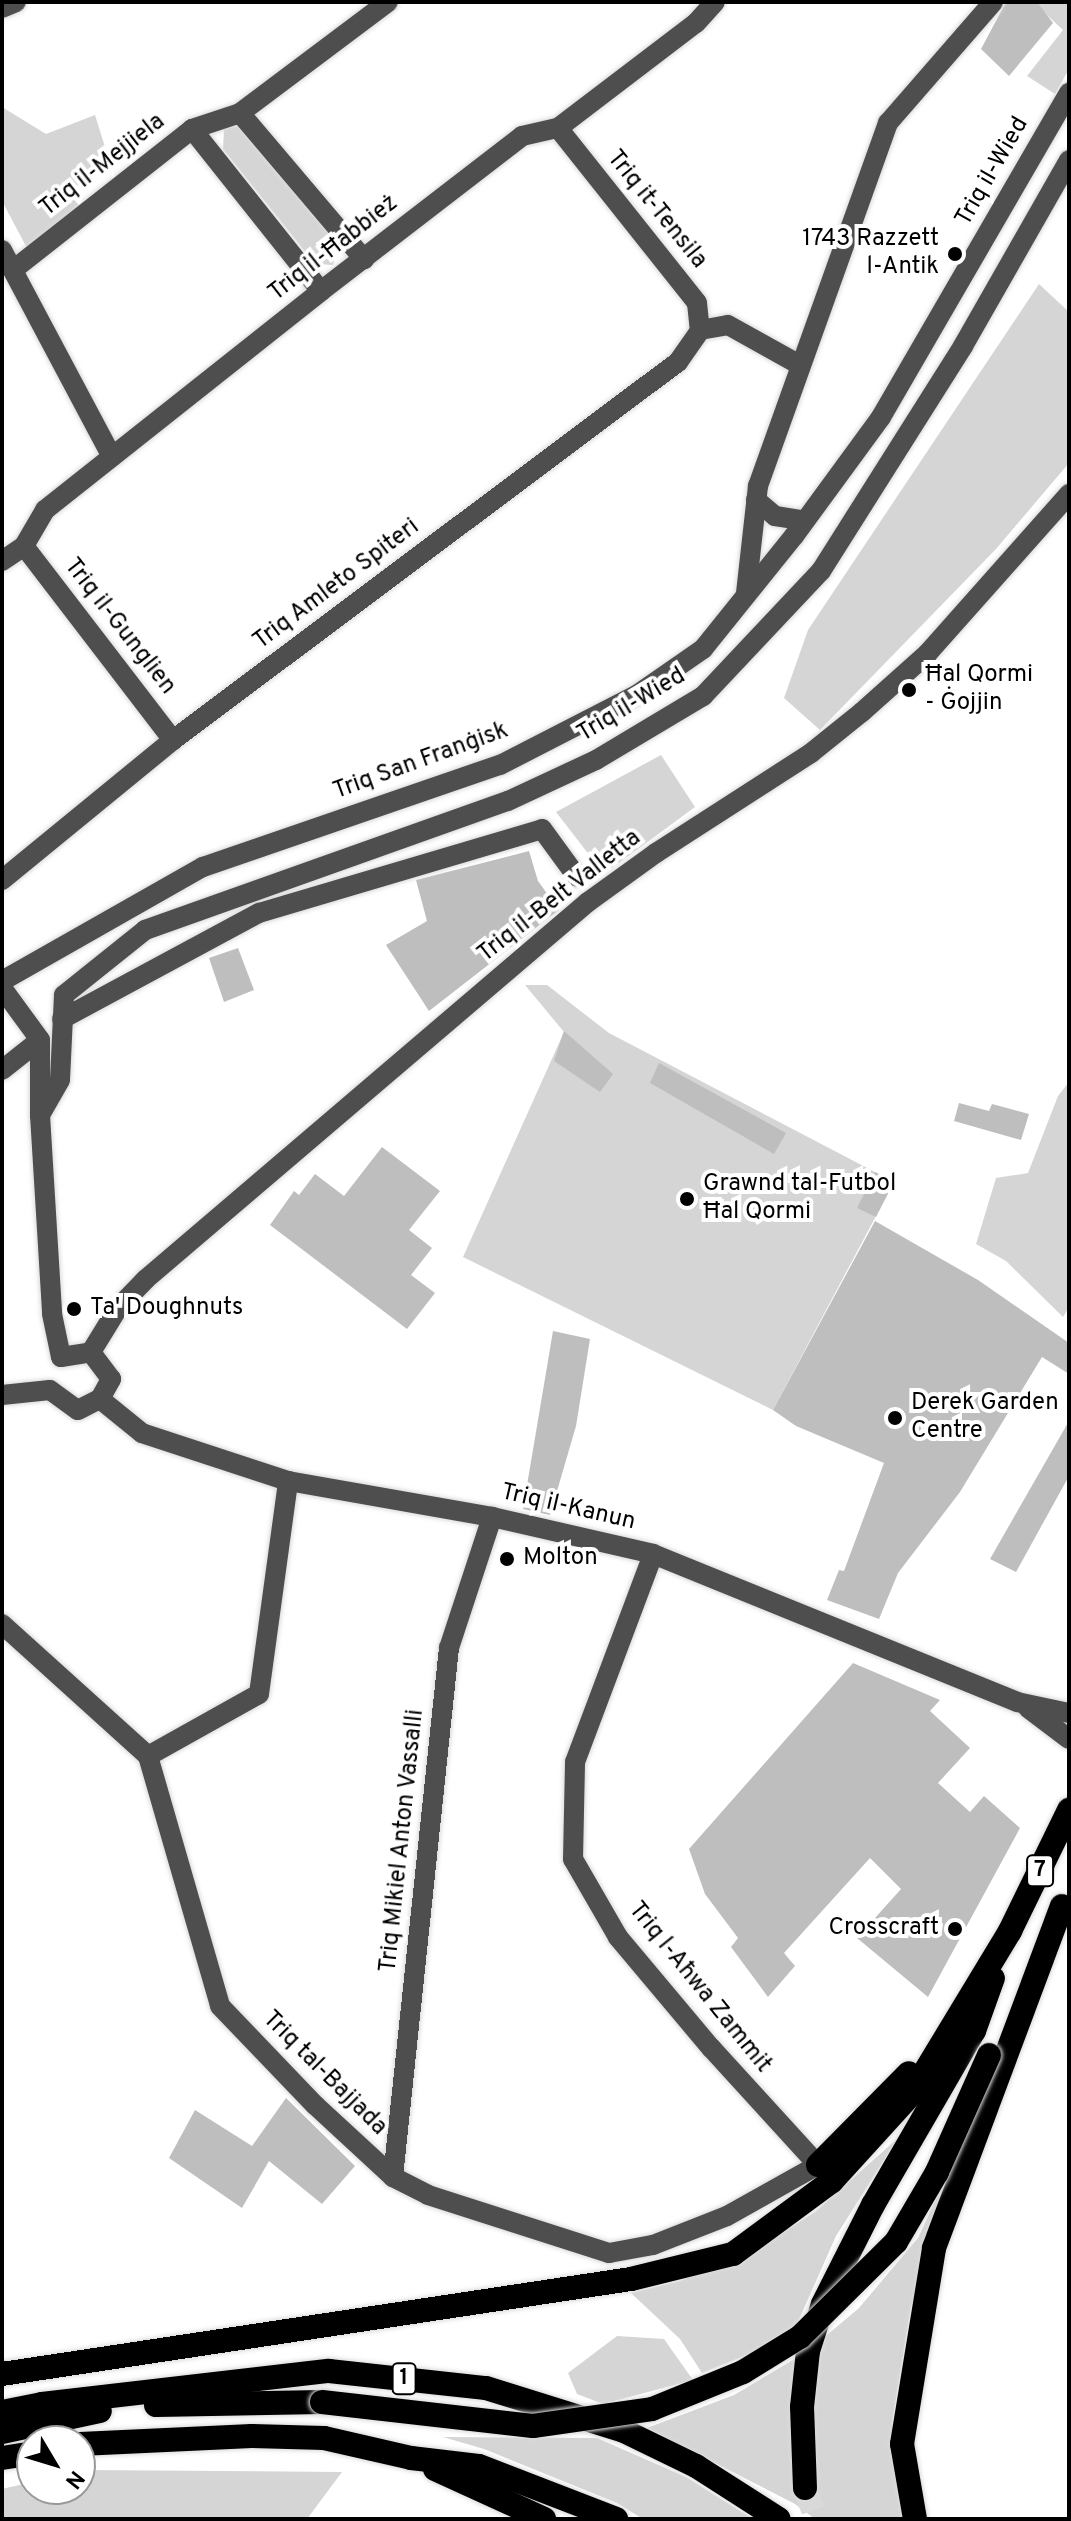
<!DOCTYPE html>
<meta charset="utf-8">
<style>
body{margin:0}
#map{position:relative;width:1071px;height:2521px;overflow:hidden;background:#fff;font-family:Overpass,sans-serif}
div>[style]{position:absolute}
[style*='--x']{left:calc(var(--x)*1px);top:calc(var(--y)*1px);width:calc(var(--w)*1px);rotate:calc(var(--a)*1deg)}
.green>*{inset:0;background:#d5d5d5}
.building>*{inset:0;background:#bebebe}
.highway-tunnel>*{height:24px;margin-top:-12px;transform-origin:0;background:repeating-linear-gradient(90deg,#d9d9d9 0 24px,transparent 0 36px)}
.roads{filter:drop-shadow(0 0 2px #dbdbdb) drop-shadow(0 0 2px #dbdbdb)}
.minor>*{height:20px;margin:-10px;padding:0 10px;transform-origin:10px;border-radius:10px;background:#4e4e4e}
.highway>*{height:24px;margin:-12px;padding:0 12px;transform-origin:12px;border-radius:12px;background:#000}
.bridges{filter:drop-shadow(0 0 2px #dbdbdb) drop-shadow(0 0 2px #dbdbdb)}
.highway-bridge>*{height:24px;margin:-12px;padding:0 12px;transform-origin:12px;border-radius:12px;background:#000}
.dots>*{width:22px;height:22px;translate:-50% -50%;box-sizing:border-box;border:4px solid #fff;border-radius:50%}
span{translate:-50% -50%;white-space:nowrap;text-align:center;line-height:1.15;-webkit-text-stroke:8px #fff;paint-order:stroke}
.shield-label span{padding:2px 6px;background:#fff;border:2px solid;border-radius:6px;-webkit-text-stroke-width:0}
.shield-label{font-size:22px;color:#000;font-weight:700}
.street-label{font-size:24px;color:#000}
.poi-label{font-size:24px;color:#000}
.right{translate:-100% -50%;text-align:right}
.left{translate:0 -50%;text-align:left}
.frame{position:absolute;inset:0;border:4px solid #000;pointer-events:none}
.north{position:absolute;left:16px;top:2425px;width:80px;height:80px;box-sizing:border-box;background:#fff;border:2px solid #999;border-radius:50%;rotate:128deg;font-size:22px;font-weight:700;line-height:32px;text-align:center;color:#000}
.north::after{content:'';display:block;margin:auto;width:28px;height:36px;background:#000;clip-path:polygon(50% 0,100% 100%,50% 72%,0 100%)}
</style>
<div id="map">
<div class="green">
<div style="clip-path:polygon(1033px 2px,1069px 2px,1069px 69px,1055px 94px,1027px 76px,1063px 30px)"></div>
<div style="clip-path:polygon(2px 107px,46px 134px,95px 115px,109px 160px,68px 193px,79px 205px,27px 248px,2px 201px)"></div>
<div style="clip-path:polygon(238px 126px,339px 244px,333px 265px,315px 264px,223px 149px,224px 129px)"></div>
<div style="clip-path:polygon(1039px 284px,1069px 312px,1069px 463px,996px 549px,820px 730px,784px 698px,808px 630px)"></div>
<div style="clip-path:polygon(661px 755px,695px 807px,604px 874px,556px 812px)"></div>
<div style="clip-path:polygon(525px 985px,547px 985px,609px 1033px,894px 1182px,773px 1410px,463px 1257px,564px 1032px)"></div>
<div style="clip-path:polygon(1069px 1082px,1069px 1307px,1063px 1317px,1006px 1261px,976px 1244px,996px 1178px,1028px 1173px,1058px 1096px)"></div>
<div style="clip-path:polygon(984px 2096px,911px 2306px,892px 2423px,904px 2519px,815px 2519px,795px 2504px,647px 2428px,734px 2395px,808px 2351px,859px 2308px,918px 2238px)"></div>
<div style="clip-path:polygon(898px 2138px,836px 2236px,797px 2324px,757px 2351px,702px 2373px,680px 2339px,631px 2293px,680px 2281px,748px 2254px,815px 2212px)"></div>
<div style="clip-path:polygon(617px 2336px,664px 2339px,693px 2380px,603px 2404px,577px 2394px,568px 2373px)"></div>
<div style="clip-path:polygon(443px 2437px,597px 2438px,686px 2477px,753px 2519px,643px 2519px,617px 2503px,484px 2449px)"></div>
<div style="clip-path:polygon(84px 2470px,342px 2472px,307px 2519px,2px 2519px,2px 2489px,32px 2482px,32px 2489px,80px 2489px,80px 2471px)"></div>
</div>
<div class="building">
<div style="clip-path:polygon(1006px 2px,1037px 2px,1053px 23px,1009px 76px,981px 49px)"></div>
<div style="clip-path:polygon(529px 851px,538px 881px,559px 910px,429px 1011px,386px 945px,427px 921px,416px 880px)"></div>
<div style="clip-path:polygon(238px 948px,254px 990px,224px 1002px,209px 958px)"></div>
<div style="clip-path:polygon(564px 1031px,613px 1074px,600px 1092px,554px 1061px)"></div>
<div style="clip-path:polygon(659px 1063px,786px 1133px,774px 1154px,650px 1083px)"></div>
<div style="clip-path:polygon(959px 1103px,989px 1111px,992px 1104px,1029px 1114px,1021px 1140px,954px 1121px)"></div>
<div style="clip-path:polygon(382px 1147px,440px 1191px,409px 1230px,432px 1248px,411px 1275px,435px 1293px,407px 1329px,270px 1225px,294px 1191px,299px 1195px,315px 1174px,344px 1196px)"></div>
<div style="clip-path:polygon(875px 1172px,894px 1182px,876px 1217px,857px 1208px)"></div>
<div style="clip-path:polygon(875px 1221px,978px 1280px,1069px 1343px,1069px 1374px,1042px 1357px,960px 1492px,898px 1573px,879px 1619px,827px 1600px,839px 1570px,844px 1571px,884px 1463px,796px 1426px,773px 1410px)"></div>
<div style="clip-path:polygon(553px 1331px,590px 1339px,576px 1426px,550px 1515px,523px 1509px)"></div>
<div style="clip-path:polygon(1069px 1421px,1069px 1476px,1016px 1572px,990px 1559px)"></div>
<div style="clip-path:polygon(853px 1663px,940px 1700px,930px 1711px,970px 1748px,938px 1783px,970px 1812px,984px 1796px,1020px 1828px,928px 1997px,857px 1938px,901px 1889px,870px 1858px,784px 1953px,795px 1966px,768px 1997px,731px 1947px,738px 1938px,705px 1894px,689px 1849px)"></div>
<div style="clip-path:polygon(286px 2098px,355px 2166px,322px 2204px,269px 2161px,242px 2208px,169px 2158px,195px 2110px,252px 2146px)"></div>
</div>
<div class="highway-tunnel">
<div style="--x:805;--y:2488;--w:33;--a:70"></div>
</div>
<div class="roads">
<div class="minor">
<div style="--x:2;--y:8;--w:15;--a:-23"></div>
<div style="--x:240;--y:113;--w:192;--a:49.7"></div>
<div style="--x:558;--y:128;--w:223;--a:51.5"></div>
<div style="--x:697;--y:303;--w:27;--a:84"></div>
<div style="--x:192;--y:129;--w:207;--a:51.5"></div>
<div style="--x:2;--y:250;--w:234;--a:62"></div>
<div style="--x:13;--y:270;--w:228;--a:-38.2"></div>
<div style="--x:192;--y:129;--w:51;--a:-18.4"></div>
<div style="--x:240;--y:113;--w:185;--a:-36.9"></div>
<div style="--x:700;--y:330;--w:28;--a:-10"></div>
<div style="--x:728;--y:325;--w:82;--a:29.1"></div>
<div style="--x:756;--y:500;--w:25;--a:40"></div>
<div style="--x:775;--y:516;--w:30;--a:9"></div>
<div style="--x:24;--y:546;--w:245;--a:52.5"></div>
<div style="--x:2;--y:561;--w:27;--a:-34"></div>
<div style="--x:24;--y:546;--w:42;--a:-59.7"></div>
<div style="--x:45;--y:510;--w:352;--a:-38.4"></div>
<div style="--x:321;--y:291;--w:254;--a:-37.6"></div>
<div style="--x:522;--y:136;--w:37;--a:-13"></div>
<div style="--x:558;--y:128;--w:173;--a:-37.3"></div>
<div style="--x:696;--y:23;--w:28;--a:-48"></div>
<div style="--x:746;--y:593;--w:108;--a:-83.6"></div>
<div style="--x:758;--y:486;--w:386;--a:-70.3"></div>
<div style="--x:888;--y:123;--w:160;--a:-49"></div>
<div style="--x:2;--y:880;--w:221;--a:-39.3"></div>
<div style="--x:173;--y:740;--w:631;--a:-36.82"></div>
<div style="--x:678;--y:362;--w:39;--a:-55"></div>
<div style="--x:2;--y:981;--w:231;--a:-29.6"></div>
<div style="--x:203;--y:867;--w:314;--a:-19"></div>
<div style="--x:500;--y:765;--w:155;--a:-27.2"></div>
<div style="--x:638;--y:694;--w:79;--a:-34.7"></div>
<div style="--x:703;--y:649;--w:145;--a:-51.2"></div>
<div style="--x:794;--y:536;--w:147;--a:-53.8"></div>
<div style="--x:881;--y:417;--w:375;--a:-59.9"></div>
<div style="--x:2;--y:988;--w:64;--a:53.8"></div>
<div style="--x:40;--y:1040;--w:75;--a:90"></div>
<div style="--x:40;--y:1115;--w:199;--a:86.5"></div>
<div style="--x:52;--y:1314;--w:44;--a:78.2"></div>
<div style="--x:62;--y:1019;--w:224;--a:-28.3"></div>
<div style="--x:259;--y:913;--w:295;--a:-16.5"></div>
<div style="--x:542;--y:829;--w:59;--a:53.9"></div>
<div style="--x:2;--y:1070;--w:48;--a:-38.3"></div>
<div style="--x:40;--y:1115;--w:40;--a:-60.3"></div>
<div style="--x:60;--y:1080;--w:85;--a:-87.3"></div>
<div style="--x:64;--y:995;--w:104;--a:-38.7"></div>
<div style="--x:145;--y:930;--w:385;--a:-19.6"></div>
<div style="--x:508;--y:801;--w:97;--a:-25"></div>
<div style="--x:596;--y:760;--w:125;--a:-30.9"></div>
<div style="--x:703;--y:696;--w:172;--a:-46.7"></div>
<div style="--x:821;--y:571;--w:266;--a:-57.7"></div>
<div style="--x:963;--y:346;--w:214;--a:-60.3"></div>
<div style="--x:61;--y:1357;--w:30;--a:-9"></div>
<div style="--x:91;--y:1352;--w:52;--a:-58.5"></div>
<div style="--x:118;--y:1308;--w:40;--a:-46"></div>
<div style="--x:146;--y:1279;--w:581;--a:-40.46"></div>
<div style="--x:588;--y:902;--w:84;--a:-35.8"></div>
<div style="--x:656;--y:853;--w:184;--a:-32.8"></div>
<div style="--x:811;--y:753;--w:65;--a:-38.8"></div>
<div style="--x:862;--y:712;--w:89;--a:-41.8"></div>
<div style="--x:928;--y:653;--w:213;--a:-48.4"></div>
<div style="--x:2;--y:1395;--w:48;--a:-5.9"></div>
<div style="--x:50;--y:1390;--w:34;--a:36"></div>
<div style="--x:78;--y:1410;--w:25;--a:-27"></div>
<div style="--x:100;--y:1399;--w:23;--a:-61"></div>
<div style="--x:111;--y:1379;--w:34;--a:-127"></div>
<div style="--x:100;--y:1399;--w:54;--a:39"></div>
<div style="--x:142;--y:1433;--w:154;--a:18.2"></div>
<div style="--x:288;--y:1481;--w:207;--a:10"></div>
<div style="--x:492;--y:1517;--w:165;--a:12.9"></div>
<div style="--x:653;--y:1554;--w:393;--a:22.1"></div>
<div style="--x:1017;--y:1702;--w:53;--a:11.9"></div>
<div style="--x:2;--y:1624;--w:197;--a:42.1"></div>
<div style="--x:148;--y:1756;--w:260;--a:73.9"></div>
<div style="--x:220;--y:2006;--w:137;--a:46.2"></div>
<div style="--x:315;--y:2105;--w:106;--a:42.7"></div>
<div style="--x:393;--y:2177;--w:39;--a:27"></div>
<div style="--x:428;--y:2195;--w:190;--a:17.8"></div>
<div style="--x:609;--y:2253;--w:45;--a:-10.3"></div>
<div style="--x:653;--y:2245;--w:79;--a:-21.4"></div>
<div style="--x:727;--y:2216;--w:104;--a:-29.3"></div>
<div style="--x:818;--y:2165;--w:159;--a:-132.4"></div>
<div style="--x:711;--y:2048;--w:145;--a:-130"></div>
<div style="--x:618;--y:1937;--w:90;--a:-120"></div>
<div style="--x:573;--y:1859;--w:97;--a:-88.8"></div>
<div style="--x:575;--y:1762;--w:222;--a:-69.4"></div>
<div style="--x:1028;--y:1708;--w:51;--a:37.1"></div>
<div style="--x:148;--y:1756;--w:127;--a:-29.2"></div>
<div style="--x:259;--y:1694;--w:215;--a:-82.2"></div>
<div style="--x:393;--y:2177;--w:532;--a:-83.96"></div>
<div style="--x:449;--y:1648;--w:138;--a:-71.8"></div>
</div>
<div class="highway">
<div style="--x:818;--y:2165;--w:129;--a:-45.3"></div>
<div style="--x:2;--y:2374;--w:636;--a:-8.59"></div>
<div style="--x:631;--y:2279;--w:105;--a:-13.8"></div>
<div style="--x:733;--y:2254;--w:123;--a:-36.4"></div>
<div style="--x:832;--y:2181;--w:119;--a:-47.7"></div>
<div style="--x:912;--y:2093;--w:189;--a:-58.8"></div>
<div style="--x:1010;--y:1931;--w:135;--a:-64"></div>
<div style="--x:156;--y:2405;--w:166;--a:-1"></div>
<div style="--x:2;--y:2412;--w:41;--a:-11.3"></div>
<div style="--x:42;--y:2404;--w:289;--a:-6.6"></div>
<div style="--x:329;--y:2371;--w:158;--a:6.2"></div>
<div style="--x:486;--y:2388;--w:145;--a:17.3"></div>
<div style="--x:624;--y:2431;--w:80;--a:25.9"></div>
<div style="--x:696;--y:2466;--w:98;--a:32.6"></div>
<div style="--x:2;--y:2432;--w:100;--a:-12.1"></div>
<div style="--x:80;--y:2444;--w:172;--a:-2.7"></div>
<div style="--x:252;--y:2436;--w:72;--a:1.6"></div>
<div style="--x:324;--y:2438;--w:89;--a:12.9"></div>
<div style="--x:411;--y:2458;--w:68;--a:6.7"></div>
<div style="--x:479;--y:2466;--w:147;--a:21.1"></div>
<div style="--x:2;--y:2458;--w:30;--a:-9"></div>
<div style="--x:435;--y:2469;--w:120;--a:24.6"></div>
<div style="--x:805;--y:2488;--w:81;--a:-92.1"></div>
<div style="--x:802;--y:2407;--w:56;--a:-83.9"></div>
<div style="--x:808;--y:2351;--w:49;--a:-72.3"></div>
<div style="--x:823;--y:2304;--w:111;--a:-63.2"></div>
<div style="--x:873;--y:2205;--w:201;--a:-59.9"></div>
<div style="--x:974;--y:2031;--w:56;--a:-70.3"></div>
<div style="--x:915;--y:2519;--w:76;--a:-99.8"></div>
<div style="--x:902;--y:2444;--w:199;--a:-80.7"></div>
<div style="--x:934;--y:2248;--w:365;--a:-69.5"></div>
</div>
</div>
<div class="bridges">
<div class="highway-bridge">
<div style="--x:322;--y:2402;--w:212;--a:6.5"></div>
<div style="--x:533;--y:2426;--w:120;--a:-8.1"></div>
<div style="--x:652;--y:2409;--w:98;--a:-22.1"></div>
<div style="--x:743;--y:2372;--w:67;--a:-31.6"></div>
<div style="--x:800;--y:2337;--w:135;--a:-44.7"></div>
<div style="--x:896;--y:2242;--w:81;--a:-59.6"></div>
<div style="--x:937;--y:2172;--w:128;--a:-66"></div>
</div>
</div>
<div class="dots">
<div style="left:955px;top:254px;background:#000"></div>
<div style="left:909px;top:690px;background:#000"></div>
<div style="left:687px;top:1199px;background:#000"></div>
<div style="left:74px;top:1309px;background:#000"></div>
<div style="left:895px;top:1418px;background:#000"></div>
<div style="left:507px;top:1559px;background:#000"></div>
<div style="left:955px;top:1929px;background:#000"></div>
</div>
<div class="shield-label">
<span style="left:1040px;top:1871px">7</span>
<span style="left:404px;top:2379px">1</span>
</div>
<div class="street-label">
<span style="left:103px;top:166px;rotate:-38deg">Triq il-Mejjiela</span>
<span style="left:993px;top:172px;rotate:-60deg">Triq il-Wied</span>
<span style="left:656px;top:210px;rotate:51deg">Triq it-Tensila</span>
<span style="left:334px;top:249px;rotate:-38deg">Triq il-Ħabbież</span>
<span style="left:337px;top:585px;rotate:-37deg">Triq Amleto Spiteri</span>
<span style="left:119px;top:627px;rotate:52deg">Triq il-Gunglien</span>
<span style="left:632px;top:706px;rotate:-31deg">Triq il-Wied</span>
<span style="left:421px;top:762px;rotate:-20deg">Triq San Franġisk</span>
<span style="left:560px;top:897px;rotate:-38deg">Triq il-Belt Valletta</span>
<span style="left:568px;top:1508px;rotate:13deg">Triq il-Kanun</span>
<span style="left:403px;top:1841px;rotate:-84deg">Triq Mikiel Anton Vassalli</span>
<span style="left:699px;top:1988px;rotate:51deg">Triq l-Aħwa Zammit</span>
<span style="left:324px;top:2074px;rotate:45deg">Triq tal-Bajjada</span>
</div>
<div class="poi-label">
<span class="right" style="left:939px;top:254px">1743 Razzett<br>l-Antik</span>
<span class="left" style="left:925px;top:690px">Ħal Qormi<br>- Ġojjin</span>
<span class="left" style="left:703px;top:1199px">Grawnd tal-Futbol<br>Ħal Qormi</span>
<span class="left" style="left:90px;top:1309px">Ta' Doughnuts</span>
<span class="left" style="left:911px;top:1418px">Derek Garden<br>Centre</span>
<span class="left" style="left:523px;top:1559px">Molton</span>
<span class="right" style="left:939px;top:1929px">Crosscraft</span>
</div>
<div class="frame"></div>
<div class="north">N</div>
</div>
